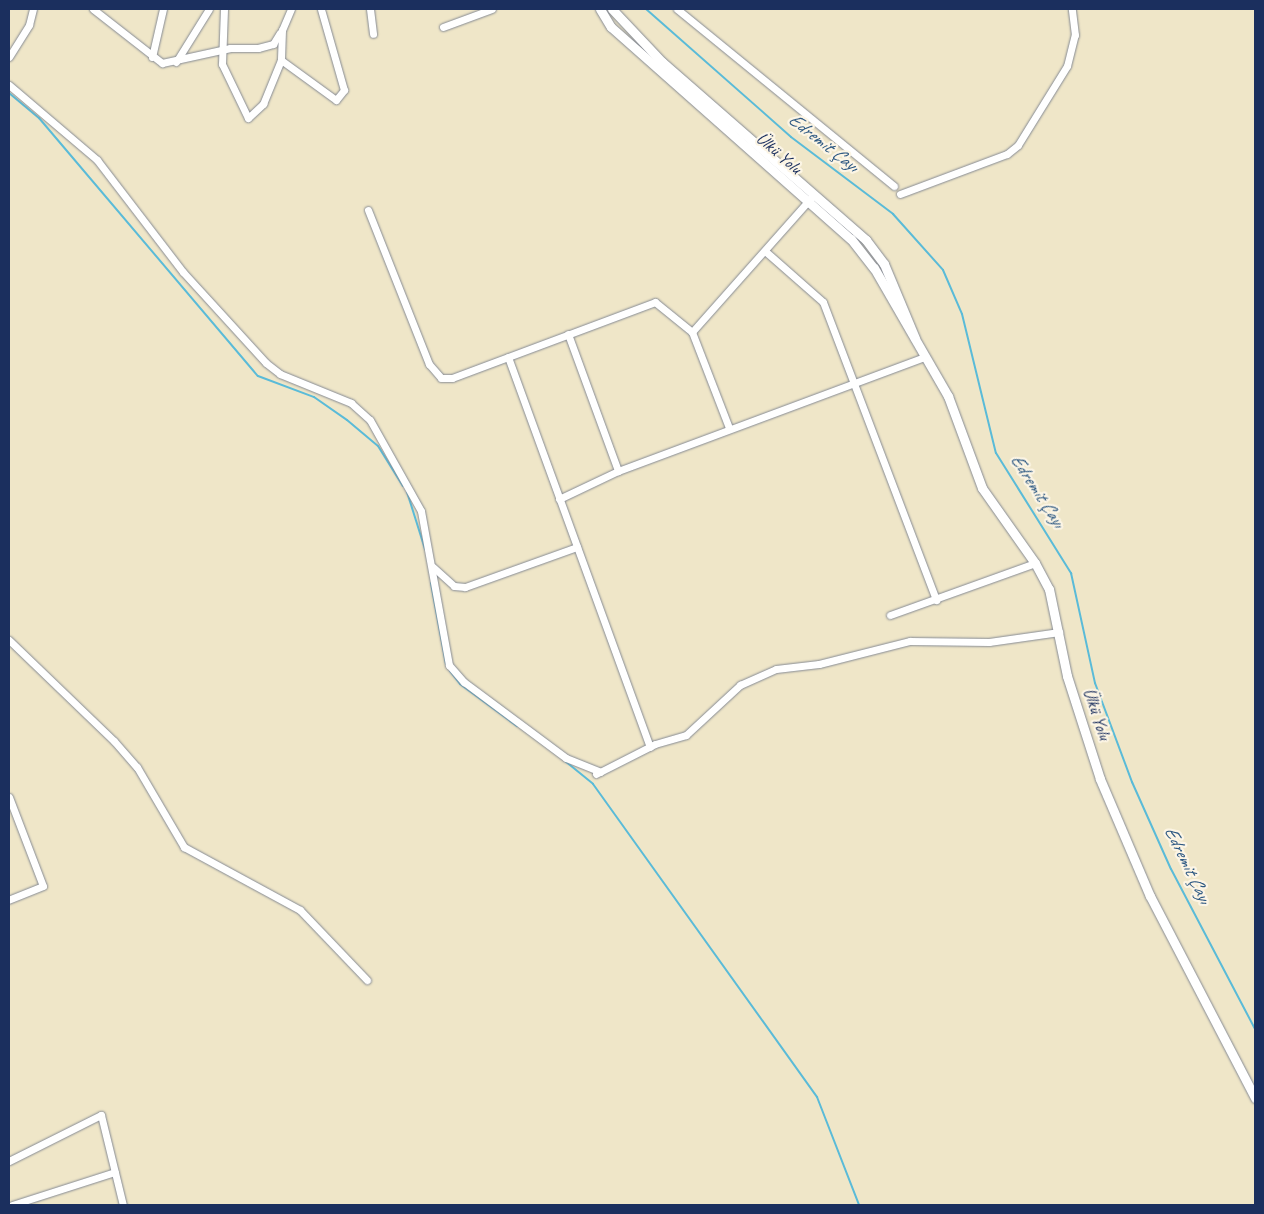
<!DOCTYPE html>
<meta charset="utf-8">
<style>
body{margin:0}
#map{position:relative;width:1264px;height:1214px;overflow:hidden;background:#efe6c8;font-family:Caveat,sans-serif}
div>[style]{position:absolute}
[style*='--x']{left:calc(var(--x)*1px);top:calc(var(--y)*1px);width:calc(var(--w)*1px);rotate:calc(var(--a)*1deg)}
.stream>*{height:2px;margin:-1px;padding:0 1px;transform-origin:1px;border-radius:1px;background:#5abbd8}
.roads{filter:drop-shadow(0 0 1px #858a93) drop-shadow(0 0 1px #858a93)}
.minor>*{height:7px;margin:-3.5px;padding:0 3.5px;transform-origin:3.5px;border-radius:3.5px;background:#fff}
.major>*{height:9px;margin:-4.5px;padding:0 4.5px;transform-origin:4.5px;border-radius:4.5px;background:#fff}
span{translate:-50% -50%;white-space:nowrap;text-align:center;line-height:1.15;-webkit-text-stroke:4.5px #fcf5e5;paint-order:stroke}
.street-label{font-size:18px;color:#1b2f5e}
.water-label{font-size:19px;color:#2e5983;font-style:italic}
.frame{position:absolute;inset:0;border:10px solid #1b2f5e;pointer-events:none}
</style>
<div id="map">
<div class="stream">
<div style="--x:646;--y:9;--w:193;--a:41.4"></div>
<div style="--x:791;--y:137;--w:128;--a:37"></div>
<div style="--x:893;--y:214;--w:75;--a:48.2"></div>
<div style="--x:943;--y:270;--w:48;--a:66.6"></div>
<div style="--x:962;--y:314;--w:143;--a:76.3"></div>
<div style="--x:996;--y:453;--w:142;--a:58"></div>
<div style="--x:1071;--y:573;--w:113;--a:77.7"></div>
<div style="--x:1095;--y:683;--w:106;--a:69.5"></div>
<div style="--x:1132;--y:782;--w:95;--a:65.9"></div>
<div style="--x:1171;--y:869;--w:181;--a:62.3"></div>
<div style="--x:9;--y:93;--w:39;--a:40"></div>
<div style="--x:39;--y:118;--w:338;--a:49.7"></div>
<div style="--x:258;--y:376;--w:60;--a:20.6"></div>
<div style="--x:314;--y:397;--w:40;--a:34.9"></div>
<div style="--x:347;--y:420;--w:40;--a:40"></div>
<div style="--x:378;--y:446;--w:47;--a:58"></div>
<div style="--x:407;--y:492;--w:60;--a:72.5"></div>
<div style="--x:431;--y:583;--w:82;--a:79.5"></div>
<div style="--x:450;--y:671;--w:16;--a:52"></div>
<div style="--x:460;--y:684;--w:71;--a:36.4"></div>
<div style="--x:565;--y:761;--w:36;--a:39"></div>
<div style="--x:593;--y:784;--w:385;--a:54.4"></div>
<div style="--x:817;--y:1097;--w:116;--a:68.7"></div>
</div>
<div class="roads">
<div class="minor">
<div style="--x:93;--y:9;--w:88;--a:38"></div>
<div style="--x:162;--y:63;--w:70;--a:-12.4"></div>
<div style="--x:230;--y:48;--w:28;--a:0"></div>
<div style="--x:258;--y:48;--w:16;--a:-15"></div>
<div style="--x:273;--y:44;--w:13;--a:-58"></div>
<div style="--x:224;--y:9;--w:55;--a:92.1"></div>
<div style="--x:222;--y:64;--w:60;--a:64.3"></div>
<div style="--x:248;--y:118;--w:21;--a:-43"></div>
<div style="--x:263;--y:104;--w:48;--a:-67.8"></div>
<div style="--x:291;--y:9;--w:23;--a:113"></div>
<div style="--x:282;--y:30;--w:30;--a:92"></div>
<div style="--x:281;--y:60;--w:68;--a:36"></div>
<div style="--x:336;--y:100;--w:13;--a:-51"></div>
<div style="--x:344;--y:90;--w:84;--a:-105.9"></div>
<div style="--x:370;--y:9;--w:25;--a:83"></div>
<div style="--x:677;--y:9;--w:280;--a:39.2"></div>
<div style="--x:443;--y:27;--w:52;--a:-20.2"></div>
<div style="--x:9;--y:57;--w:38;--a:-58"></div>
<div style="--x:29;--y:25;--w:16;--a:-76"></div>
<div style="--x:152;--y:57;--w:49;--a:-77.1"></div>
<div style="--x:176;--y:62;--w:62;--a:-58.1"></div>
<div style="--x:9;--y:85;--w:116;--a:40.4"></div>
<div style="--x:97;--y:160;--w:141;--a:52.5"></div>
<div style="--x:183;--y:272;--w:123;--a:47.6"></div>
<div style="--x:266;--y:363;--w:18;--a:38"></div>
<div style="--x:280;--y:374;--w:77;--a:22.2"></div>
<div style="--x:351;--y:403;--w:25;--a:42"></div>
<div style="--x:370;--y:420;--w:104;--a:60.7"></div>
<div style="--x:421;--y:511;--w:157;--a:79.7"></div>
<div style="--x:449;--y:665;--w:23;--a:49"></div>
<div style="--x:464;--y:682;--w:127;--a:36.7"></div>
<div style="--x:566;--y:758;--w:37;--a:22"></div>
<div style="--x:900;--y:194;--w:114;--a:-20.5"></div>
<div style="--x:1007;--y:154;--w:14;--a:-39"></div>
<div style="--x:1018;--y:145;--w:93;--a:-58.2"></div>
<div style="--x:1067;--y:66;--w:32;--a:-76"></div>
<div style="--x:1075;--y:35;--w:26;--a:-97"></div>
<div style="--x:368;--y:210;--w:166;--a:68.4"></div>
<div style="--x:429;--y:364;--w:18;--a:49"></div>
<div style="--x:441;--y:378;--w:11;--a:0"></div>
<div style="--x:452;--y:378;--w:217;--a:-20.5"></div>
<div style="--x:655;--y:302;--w:48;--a:39"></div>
<div style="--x:692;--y:332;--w:103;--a:68.9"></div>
<div style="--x:765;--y:251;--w:77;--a:41.3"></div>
<div style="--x:823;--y:302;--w:319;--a:69.2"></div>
<div style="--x:692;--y:332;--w:179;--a:-48.4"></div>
<div style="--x:568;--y:334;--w:146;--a:69.9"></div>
<div style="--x:508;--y:357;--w:415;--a:70"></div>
<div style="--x:559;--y:499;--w:65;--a:-25.4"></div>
<div style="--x:618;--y:471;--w:327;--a:-20.4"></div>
<div style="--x:433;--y:567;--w:28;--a:42"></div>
<div style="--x:454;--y:586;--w:11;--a:5"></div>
<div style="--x:465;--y:587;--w:119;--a:-19.7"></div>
<div style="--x:890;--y:615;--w:154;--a:-19.7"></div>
<div style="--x:9;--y:640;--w:146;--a:43.9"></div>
<div style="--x:114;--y:741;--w:35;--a:49"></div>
<div style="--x:137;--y:767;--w:93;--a:59.6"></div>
<div style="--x:184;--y:847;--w:132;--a:28.5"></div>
<div style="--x:300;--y:910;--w:97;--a:46.3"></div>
<div style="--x:596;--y:774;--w:66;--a:-27"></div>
<div style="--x:655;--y:744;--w:32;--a:-16"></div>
<div style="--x:686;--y:735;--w:74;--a:-42.8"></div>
<div style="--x:740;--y:685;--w:39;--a:-24"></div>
<div style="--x:776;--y:669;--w:43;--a:-6.6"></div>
<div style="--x:819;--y:664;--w:94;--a:-14.2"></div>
<div style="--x:910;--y:641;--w:79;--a:0.7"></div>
<div style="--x:989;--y:642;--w:71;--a:-8.1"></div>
<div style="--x:9;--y:797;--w:95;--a:69.1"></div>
<div style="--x:43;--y:886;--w:37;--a:158"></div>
<div style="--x:9;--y:1161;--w:103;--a:-26.6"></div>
<div style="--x:101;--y:1115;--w:93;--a:76.3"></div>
<div style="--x:12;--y:1205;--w:108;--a:-17.8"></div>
</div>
<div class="major">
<div style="--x:600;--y:9;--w:21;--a:59"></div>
<div style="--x:611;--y:27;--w:320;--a:41.5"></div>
<div style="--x:851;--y:239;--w:37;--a:52"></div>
<div style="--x:874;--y:268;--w:148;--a:60"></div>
<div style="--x:948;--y:396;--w:98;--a:69.7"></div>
<div style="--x:982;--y:488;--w:92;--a:54.8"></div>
<div style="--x:1035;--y:563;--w:30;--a:62"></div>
<div style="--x:1049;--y:589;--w:89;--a:78.3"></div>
<div style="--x:1067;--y:676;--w:108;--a:72.2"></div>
<div style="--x:1100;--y:779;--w:127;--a:66.9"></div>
<div style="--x:1150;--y:896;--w:228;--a:62.5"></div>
<div style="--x:612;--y:9;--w:73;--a:46.7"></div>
<div style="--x:662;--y:62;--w:271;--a:41.1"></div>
<div style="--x:866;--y:240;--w:30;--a:53"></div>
<div style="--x:884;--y:264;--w:80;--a:67.3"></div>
</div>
</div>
<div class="street-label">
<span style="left:779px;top:153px;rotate:41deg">Ülkü Yolu</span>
<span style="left:1097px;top:714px;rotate:72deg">Ülkü Yolu</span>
</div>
<div class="water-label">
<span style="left:823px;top:143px;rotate:38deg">Edremit Çayı</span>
<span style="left:1037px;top:491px;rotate:57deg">Edremit Çayı</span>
<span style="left:1187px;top:865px;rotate:64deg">Edremit Çayı</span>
</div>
<div class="frame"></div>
</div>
